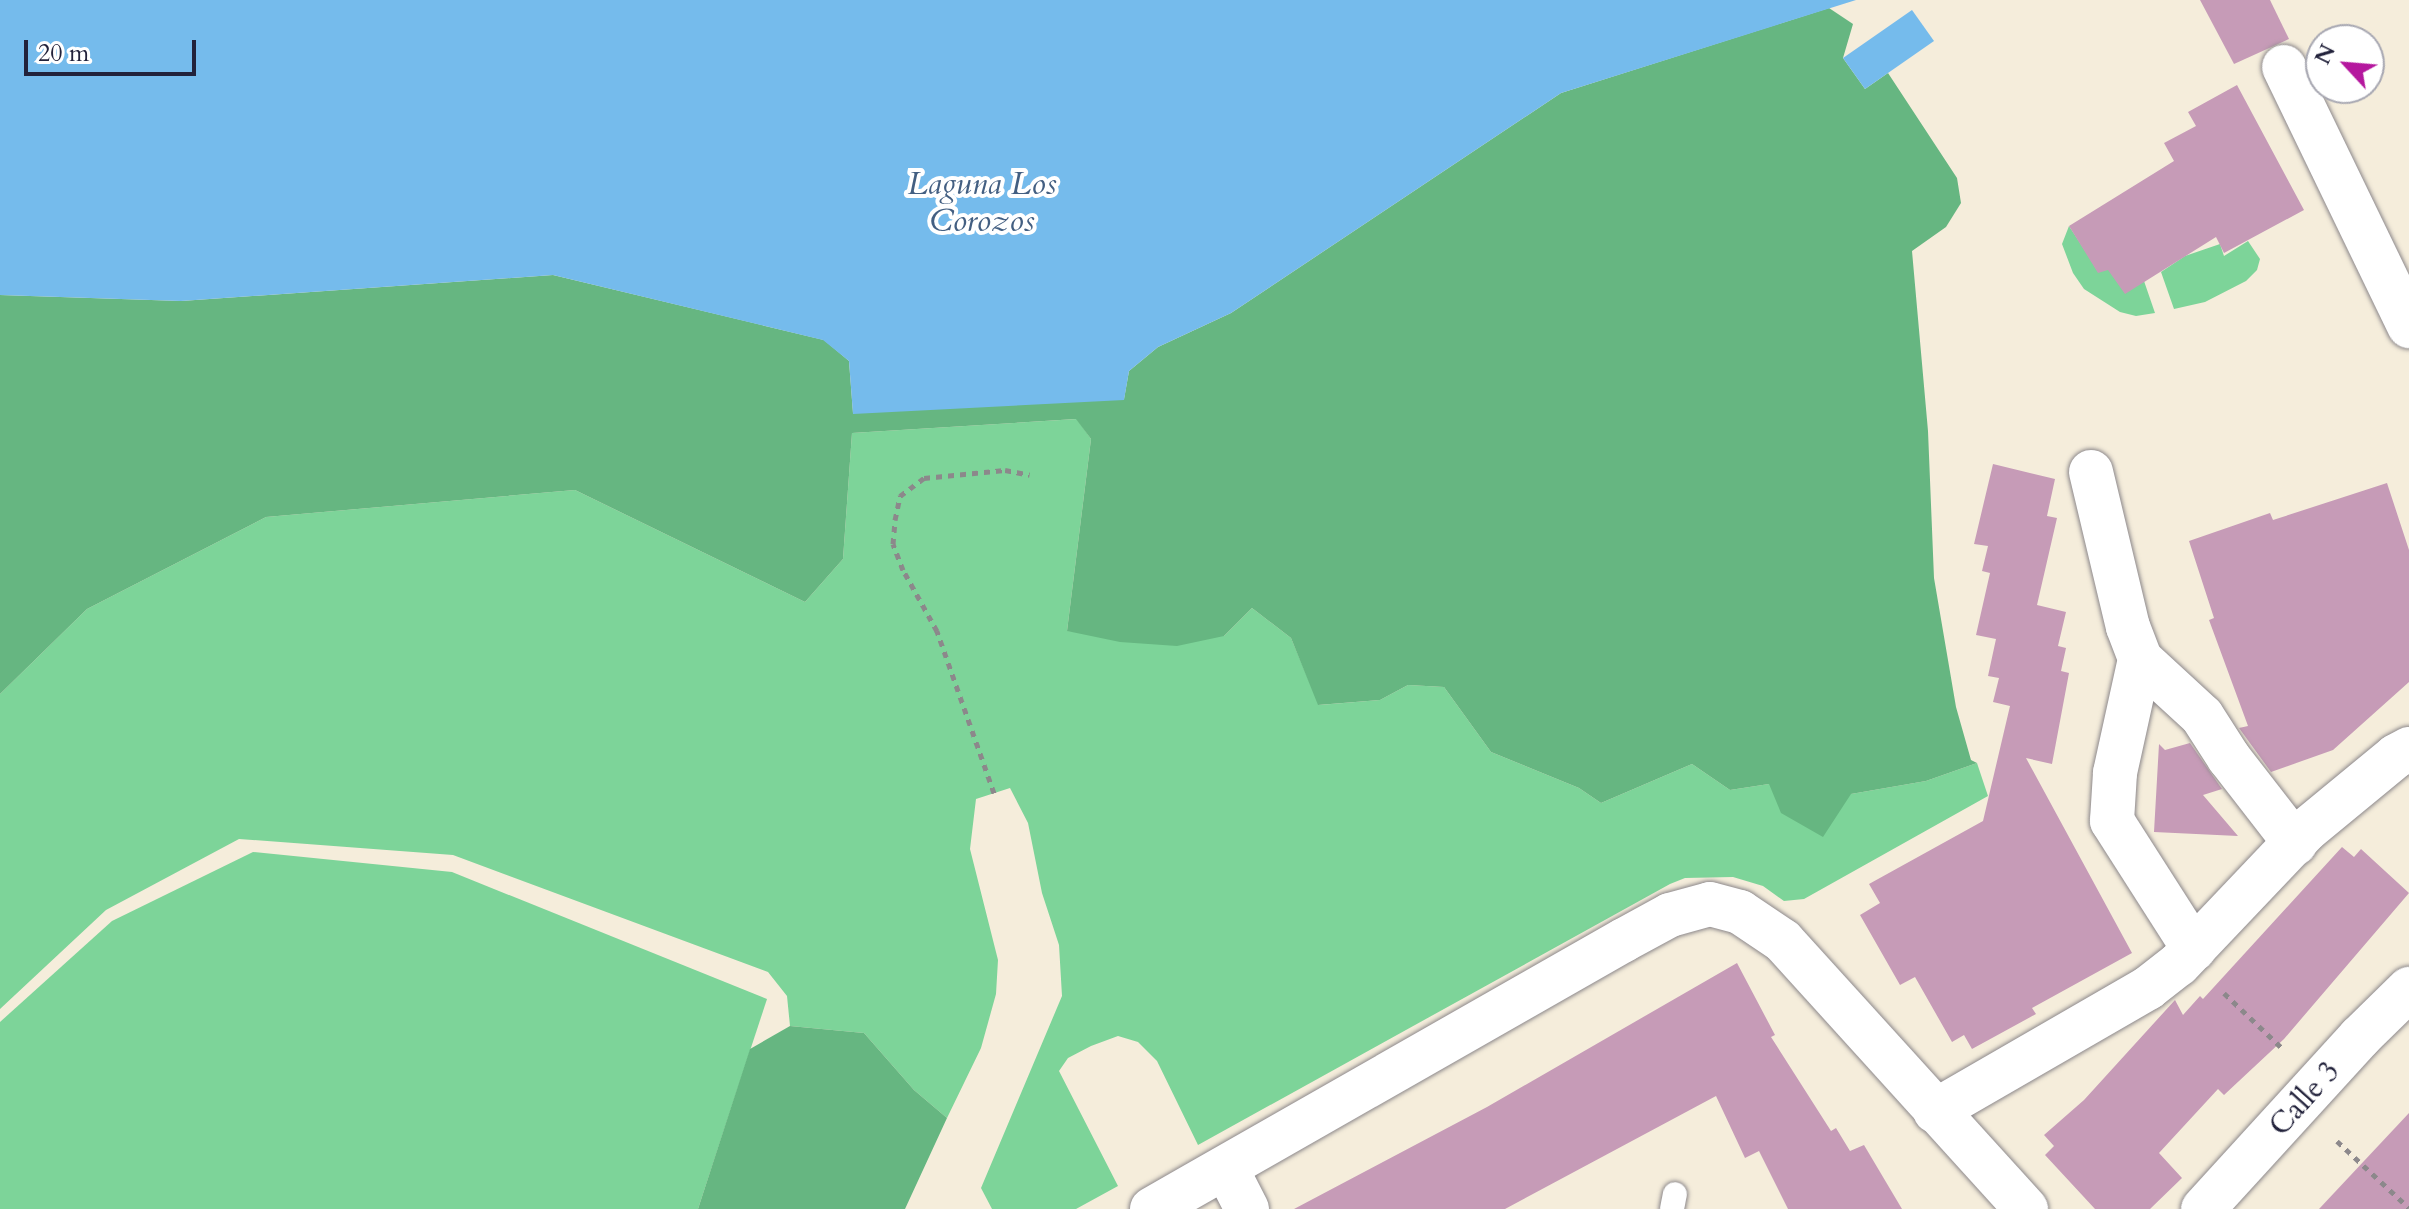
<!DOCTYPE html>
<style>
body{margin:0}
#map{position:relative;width:2409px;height:1209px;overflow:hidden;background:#f5eddb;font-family:Cardo,serif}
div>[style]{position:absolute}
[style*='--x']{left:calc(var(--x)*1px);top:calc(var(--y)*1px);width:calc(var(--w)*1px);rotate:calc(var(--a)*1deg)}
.green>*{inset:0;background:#7dd499}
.forest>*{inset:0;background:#66b681}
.water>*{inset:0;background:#75bbec}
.building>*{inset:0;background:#c69bb7}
.path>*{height:5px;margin-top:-2.5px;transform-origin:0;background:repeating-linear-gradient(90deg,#8c888b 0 6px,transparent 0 12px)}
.roads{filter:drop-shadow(0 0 2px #8c888b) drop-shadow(0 0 2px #8c888b)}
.lane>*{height:24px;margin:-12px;padding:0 12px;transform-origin:12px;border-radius:12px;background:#fff}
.street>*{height:44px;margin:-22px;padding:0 22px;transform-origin:22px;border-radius:22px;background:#fff}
span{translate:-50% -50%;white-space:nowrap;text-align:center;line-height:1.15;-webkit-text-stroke:8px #fff;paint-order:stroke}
.street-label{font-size:30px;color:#22223b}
.water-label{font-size:32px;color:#435f82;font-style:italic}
.north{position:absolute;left:2305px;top:24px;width:80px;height:80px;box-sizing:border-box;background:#fff;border:2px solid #a7a7b1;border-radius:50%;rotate:296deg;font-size:22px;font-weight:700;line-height:32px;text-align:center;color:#22223b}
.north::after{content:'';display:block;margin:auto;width:28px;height:36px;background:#b5179e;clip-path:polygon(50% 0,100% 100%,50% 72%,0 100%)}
.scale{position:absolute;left:24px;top:40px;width:172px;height:36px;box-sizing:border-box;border:4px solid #22223b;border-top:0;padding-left:10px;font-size:24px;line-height:28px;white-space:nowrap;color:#22223b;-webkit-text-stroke:6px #fff;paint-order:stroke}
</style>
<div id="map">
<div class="green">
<div style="clip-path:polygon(2069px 226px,2099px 272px,2107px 268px,2144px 281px,2155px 313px,2136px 316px,2120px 312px,2084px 289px,2073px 273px,2062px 244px)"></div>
<div style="clip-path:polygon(2248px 241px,2260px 259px,2257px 270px,2246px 281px,2205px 302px,2174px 309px,2161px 272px,2185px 256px,2220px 244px,2224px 256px)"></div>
<div style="clip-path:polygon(1077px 419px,1091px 439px,1067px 631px,1224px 636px,1252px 608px,1291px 638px,1319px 705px,1380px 700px,1408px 685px,1444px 687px,1491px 752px,1579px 788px,1601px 803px,1692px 764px,1730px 790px,1769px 784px,1851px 794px,1926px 781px,1977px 763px,1988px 796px,1804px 899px,1784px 901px,1763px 886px,1733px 877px,1685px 878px,1670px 884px,1198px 1145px,1157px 1061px,1138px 1042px,1118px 1036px,1091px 1046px,1068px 1058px,1059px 1071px,1118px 1186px,1076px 1209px,992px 1209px,981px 1188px,1062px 996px,1059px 945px,1042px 893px,1028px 823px,1010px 788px,976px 799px,970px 849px,998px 960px,996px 994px,981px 1048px,947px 1118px,914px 1090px,864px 1033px,790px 1026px,787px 996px,768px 972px,453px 855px,239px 839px,106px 910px,0 1009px,0 694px,87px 609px,266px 517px,575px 490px,805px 602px,843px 559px,852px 433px)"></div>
<div style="clip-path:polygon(253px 852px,452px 872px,767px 999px,698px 1209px,0 1209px,0 1022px,112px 921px)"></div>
</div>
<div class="forest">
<div style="clip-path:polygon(1829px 8px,1853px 24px,1843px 58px,1865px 89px,1888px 73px,1957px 178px,1961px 203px,1946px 227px,1912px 251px,1928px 431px,1934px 578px,1956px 707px,1971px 760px,1977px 763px,1926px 781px,1851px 794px,1823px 837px,1781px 813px,1769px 784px,1730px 790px,1692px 764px,1601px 803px,1579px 788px,1491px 752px,1444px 687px,1408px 685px,1380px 700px,1318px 705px,1291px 638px,1252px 608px,1224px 636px,1177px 646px,1120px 642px,1067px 631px,1091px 439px,1076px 419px,852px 433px,843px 559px,805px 602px,575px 490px,266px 517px,87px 609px,0 694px,0 295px,181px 301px,553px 275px,824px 340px,849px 361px,853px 413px,1124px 399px,1129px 371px,1158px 347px,1231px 313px,1561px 93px)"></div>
<div style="clip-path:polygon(790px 1026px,864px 1033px,914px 1090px,947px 1118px,905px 1209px,698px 1209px,750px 1049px)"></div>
</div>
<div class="water">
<div style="clip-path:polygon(0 0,1856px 0,1561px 93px,1231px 313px,1158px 347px,1129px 371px,1124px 400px,853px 414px,849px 361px,823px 340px,553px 275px,181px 301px,0 295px)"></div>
<div style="clip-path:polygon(1912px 10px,1934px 41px,1865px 89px,1843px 58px)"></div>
</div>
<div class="building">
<div style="clip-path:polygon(2200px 0,2270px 0,2289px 39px,2234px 64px)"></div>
<div style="clip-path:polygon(2237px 85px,2304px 210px,2224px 253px,2216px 237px,2125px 294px,2108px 270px,2098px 273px,2069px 226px,2174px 161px,2164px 143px,2196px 126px,2188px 112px)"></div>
<div style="clip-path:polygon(1993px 464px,2055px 479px,2047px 516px,2057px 518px,2037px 605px,2066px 612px,2058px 646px,2066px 648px,2061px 671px,2069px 673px,2052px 764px,2026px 758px,2132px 953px,2032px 1008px,2036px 1014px,1972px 1049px,1964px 1035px,1952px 1042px,1915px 977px,1900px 985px,1860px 915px,1880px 903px,1869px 884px,1983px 821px,2010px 706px,1993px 702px,1999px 678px,1988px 676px,1996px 639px,1976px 635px,1990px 573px,1982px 571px,1988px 546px,1974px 544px)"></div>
<div style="clip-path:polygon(2387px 483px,2409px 550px,2409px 682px,2333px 750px,2271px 772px,2239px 728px,2248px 726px,2209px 620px,2214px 618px,2189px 541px,2270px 513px,2273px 520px)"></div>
<div style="clip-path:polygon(2190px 743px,2222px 789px,2203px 795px,2238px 836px,2154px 832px,2159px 744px,2165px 750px)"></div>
<div style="clip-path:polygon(2342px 847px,2354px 857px,2361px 849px,2409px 893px,2284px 1039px,2224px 1095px,2218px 1089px,2159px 1153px,2182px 1178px,2150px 1209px,2095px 1209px,2045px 1155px,2054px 1146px,2044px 1135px,2084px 1100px,2175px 1000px,2183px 1015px,2200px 996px,2203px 999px)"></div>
<div style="clip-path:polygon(1737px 963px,1775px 1035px,1771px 1037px,1831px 1131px,1836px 1128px,1850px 1151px,1864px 1145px,1902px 1209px,1788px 1209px,1759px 1151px,1745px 1158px,1716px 1096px,1505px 1209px,1294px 1209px,1487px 1107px)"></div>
<div style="clip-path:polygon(2409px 1113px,2409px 1209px,2319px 1209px)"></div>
</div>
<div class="path">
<div style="--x:994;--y:793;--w:172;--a:-109.4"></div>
<div style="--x:937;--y:631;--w:70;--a:-119.1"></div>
<div style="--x:903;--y:570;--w:28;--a:-111"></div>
<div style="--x:893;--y:544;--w:24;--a:-85"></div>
<div style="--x:895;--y:520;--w:25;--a:-78"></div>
<div style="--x:900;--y:496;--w:30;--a:-37"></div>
<div style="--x:924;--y:478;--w:81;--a:-5.6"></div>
<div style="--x:1005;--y:470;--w:25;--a:11"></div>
<div style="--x:2224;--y:993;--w:79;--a:43.5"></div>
<div style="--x:2337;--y:1141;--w:98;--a:42.9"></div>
</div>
<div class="roads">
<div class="lane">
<div style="--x:1672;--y:1209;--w:15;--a:-79"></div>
</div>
<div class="street">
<div style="--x:2284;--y:67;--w:288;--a:64.2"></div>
<div style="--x:2091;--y:472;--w:159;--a:76.6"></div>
<div style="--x:2128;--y:627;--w:34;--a:69"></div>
<div style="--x:2140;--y:659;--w:117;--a:102.4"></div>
<div style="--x:2115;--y:773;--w:48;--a:93.6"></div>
<div style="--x:2112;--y:821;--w:152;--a:57.4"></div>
<div style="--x:2140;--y:659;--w:84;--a:42.6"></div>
<div style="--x:2202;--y:716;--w:50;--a:57.3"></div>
<div style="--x:2229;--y:758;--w:108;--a:52.2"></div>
<div style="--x:1935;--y:1111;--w:246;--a:-30"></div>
<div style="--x:2148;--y:988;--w:39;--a:-38"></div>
<div style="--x:2179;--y:964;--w:183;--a:-46.5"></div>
<div style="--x:2305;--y:831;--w:118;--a:-39.5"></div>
<div style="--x:2396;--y:756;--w:15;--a:-28"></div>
<div style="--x:1226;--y:1168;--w:46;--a:62.9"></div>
<div style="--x:1152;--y:1209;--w:543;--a:-29.68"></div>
<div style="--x:1624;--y:940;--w:52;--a:-28.5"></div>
<div style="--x:1670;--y:915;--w:41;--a:-15.4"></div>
<div style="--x:1710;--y:904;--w:31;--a:15"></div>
<div style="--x:1740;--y:912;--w:52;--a:34"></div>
<div style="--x:1783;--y:941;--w:362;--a:47.8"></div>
<div style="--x:2203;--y:1209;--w:233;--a:-47.6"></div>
<div style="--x:2360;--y:1037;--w:69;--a:-44.4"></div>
</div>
</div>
<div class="street-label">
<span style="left:2305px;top:1099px;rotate:-48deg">Calle 3</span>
</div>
<div class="water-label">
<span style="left:982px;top:203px">Laguna Los<br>Corozos</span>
</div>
<div class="north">N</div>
<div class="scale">20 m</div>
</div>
